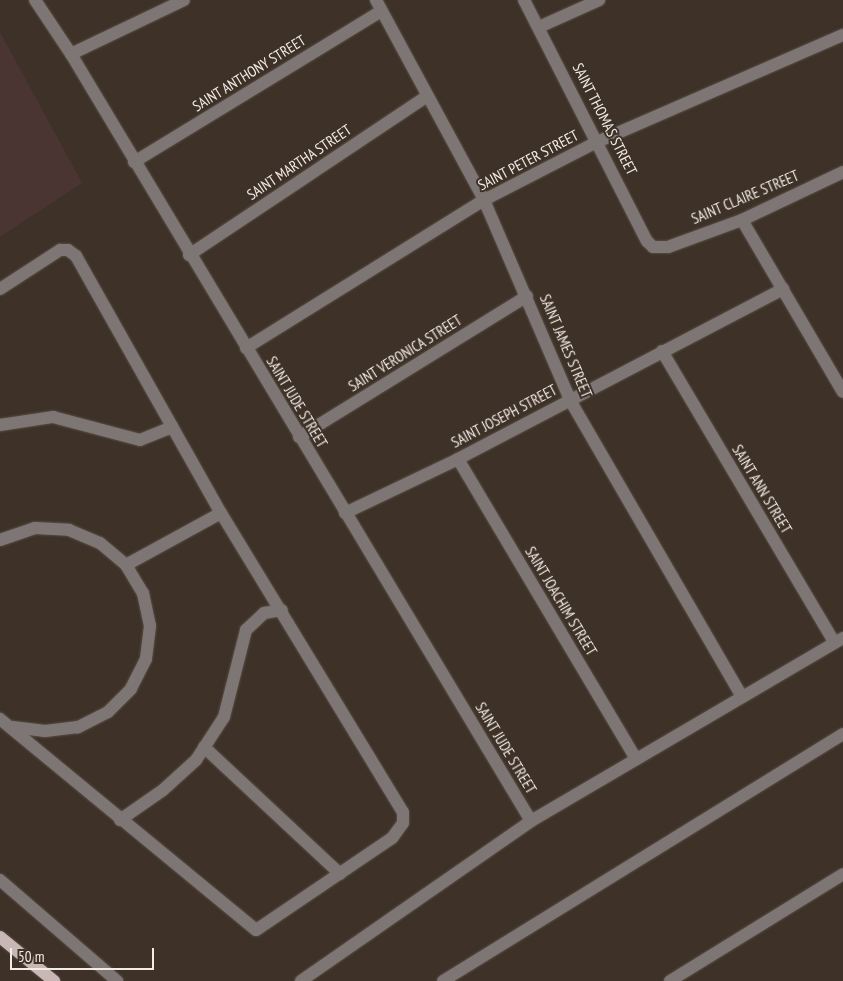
<!DOCTYPE html>
<style>
body{margin:0}
#map{position:relative;width:843px;height:981px;overflow:hidden;background:#3d3128;font-family:"PT Sans Narrow",sans-serif}
div>[style]{position:absolute}
[style*='--x']{left:calc(var(--x)*1px);top:calc(var(--y)*1px);width:calc(var(--w)*1px);rotate:calc(var(--a)*1deg)}
.commercial>*{inset:0;background:#4a3533}
.roads{filter:drop-shadow(0 0 1px #5a4f46) drop-shadow(0 0 1px #5a4f46)}
.minor>*{height:12px;margin:-6px;padding:0 6px;transform-origin:6px;border-radius:6px;background:#7e7675}
.major>*{height:12px;margin:-6px;padding:0 6px;transform-origin:6px;border-radius:6px;background:#c8b7b5}
span{translate:-50% -50%;white-space:nowrap;text-align:center;line-height:1.15;-webkit-text-stroke:4px #3d3128;paint-order:stroke}
.street-label{font-size:15px;color:#f3ebe5}
.scale{position:absolute;left:10px;top:948px;width:144px;height:22px;box-sizing:border-box;border:2px solid #f3ebe5;border-top:0;padding-left:6px;font-size:15px;line-height:18px;white-space:nowrap;color:#f3ebe5;-webkit-text-stroke:4px #3d3128;paint-order:stroke}
</style>
<div id="map">
<div class="commercial">
<div style="clip-path:polygon(0 32px,82px 183px,0 237px)"></div>
</div>
<div class="roads">
<div class="minor">
<div style="--x:35;--y:0;--w:65;--a:56.3"></div>
<div style="--x:71;--y:54;--w:894;--a:59.05"></div>
<div style="--x:376;--y:0;--w:227;--a:61.6"></div>
<div style="--x:484;--y:200;--w:218;--a:66.7"></div>
<div style="--x:570;--y:400;--w:343;--a:59.9"></div>
<div style="--x:524;--y:0;--w:271;--a:63"></div>
<div style="--x:647;--y:241;--w:8;--a:45"></div>
<div style="--x:653;--y:247;--w:15;--a:0"></div>
<div style="--x:668;--y:247;--w:79;--a:-20"></div>
<div style="--x:742;--y:220;--w:112;--a:-25.4"></div>
<div style="--x:539;--y:27;--w:66;--a:-24.2"></div>
<div style="--x:71;--y:54;--w:125;--a:-25.5"></div>
<div style="--x:134;--y:162;--w:289;--a:-31.4"></div>
<div style="--x:742;--y:220;--w:199;--a:59.6"></div>
<div style="--x:189;--y:255;--w:286;--a:-33.7"></div>
<div style="--x:0;--y:289;--w:72;--a:-33"></div>
<div style="--x:60;--y:250;--w:8;--a:0"></div>
<div style="--x:68;--y:250;--w:10;--a:37"></div>
<div style="--x:76;--y:256;--w:295;--a:60.6"></div>
<div style="--x:221;--y:513;--w:350;--a:58.7"></div>
<div style="--x:403;--y:812;--w:11;--a:90"></div>
<div style="--x:403;--y:823;--w:19;--a:126"></div>
<div style="--x:392;--y:838;--w:164;--a:145.9"></div>
<div style="--x:256;--y:930;--w:332;--a:-140.5"></div>
<div style="--x:246;--y:348;--w:280;--a:-31.9"></div>
<div style="--x:484;--y:200;--w:129;--a:-27.2"></div>
<div style="--x:599;--y:141;--w:266;--a:-23.5"></div>
<div style="--x:662;--y:351;--w:339;--a:59.4"></div>
<div style="--x:0;--y:425;--w:54;--a:-8.6"></div>
<div style="--x:53;--y:417;--w:90;--a:14.8"></div>
<div style="--x:140;--y:440;--w:35;--a:-22"></div>
<div style="--x:299;--y:437;--w:268;--a:-31.7"></div>
<div style="--x:458;--y:459;--w:349;--a:59.3"></div>
<div style="--x:345;--y:513;--w:125;--a:-25.5"></div>
<div style="--x:458;--y:459;--w:367;--a:-27.6"></div>
<div style="--x:0;--y:540;--w:37;--a:-19"></div>
<div style="--x:35;--y:528;--w:34;--a:3"></div>
<div style="--x:69;--y:530;--w:34;--a:23"></div>
<div style="--x:100;--y:543;--w:34;--a:40"></div>
<div style="--x:126;--y:565;--w:33;--a:59"></div>
<div style="--x:143;--y:593;--w:34;--a:78"></div>
<div style="--x:150;--y:626;--w:33;--a:97"></div>
<div style="--x:146;--y:659;--w:34;--a:117"></div>
<div style="--x:131;--y:689;--w:33;--a:135"></div>
<div style="--x:108;--y:712;--w:34;--a:153"></div>
<div style="--x:78;--y:727;--w:33;--a:173"></div>
<div style="--x:45;--y:731;--w:33;--a:-173"></div>
<div style="--x:126;--y:565;--w:108;--a:-28.7"></div>
<div style="--x:204;--y:747;--w:186;--a:43"></div>
<div style="--x:120;--y:820;--w:52;--a:-34.9"></div>
<div style="--x:163;--y:790;--w:45;--a:-42.3"></div>
<div style="--x:196;--y:760;--w:51;--a:-56.9"></div>
<div style="--x:224;--y:717;--w:90;--a:-75.8"></div>
<div style="--x:246;--y:630;--w:25;--a:-43"></div>
<div style="--x:264;--y:613;--w:18;--a:-9"></div>
<div style="--x:0;--y:880;--w:155;--a:40.8"></div>
<div style="--x:301;--y:981;--w:280;--a:-34.8"></div>
<div style="--x:531;--y:821;--w:362;--a:-30.4"></div>
<div style="--x:443;--y:981;--w:470;--a:-31.7"></div>
<div style="--x:670;--y:981;--w:203;--a:-31.7"></div>
</div>
<div class="major">
<div style="--x:0;--y:937;--w:70;--a:39.2"></div>
</div>
</div>
<div class="street-label">
<span style="left:249px;top:73px;rotate:-32deg">SAINT ANTHONY STREET</span>
<span style="left:605px;top:119px;rotate:63deg">SAINT THOMAS STREET</span>
<span style="left:528px;top:160px;rotate:-28deg">SAINT PETER STREET</span>
<span style="left:299px;top:162px;rotate:-34deg">SAINT MARTHA STREET</span>
<span style="left:745px;top:197px;rotate:-23deg">SAINT CLAIRE STREET</span>
<span style="left:566px;top:346px;rotate:67deg">SAINT JAMES STREET</span>
<span style="left:405px;top:353px;rotate:-32deg">SAINT VERONICA STREET</span>
<span style="left:297px;top:402px;rotate:59deg">SAINT JUDE STREET</span>
<span style="left:504px;top:416px;rotate:-28deg">SAINT JOSEPH STREET</span>
<span style="left:762px;top:489px;rotate:59deg">SAINT ANN STREET</span>
<span style="left:561px;top:601px;rotate:59deg">SAINT JOACHIM STREET</span>
<span style="left:506px;top:748px;rotate:59deg">SAINT JUDE STREET</span>
</div>
<div class="scale">50 m</div>
</div>
